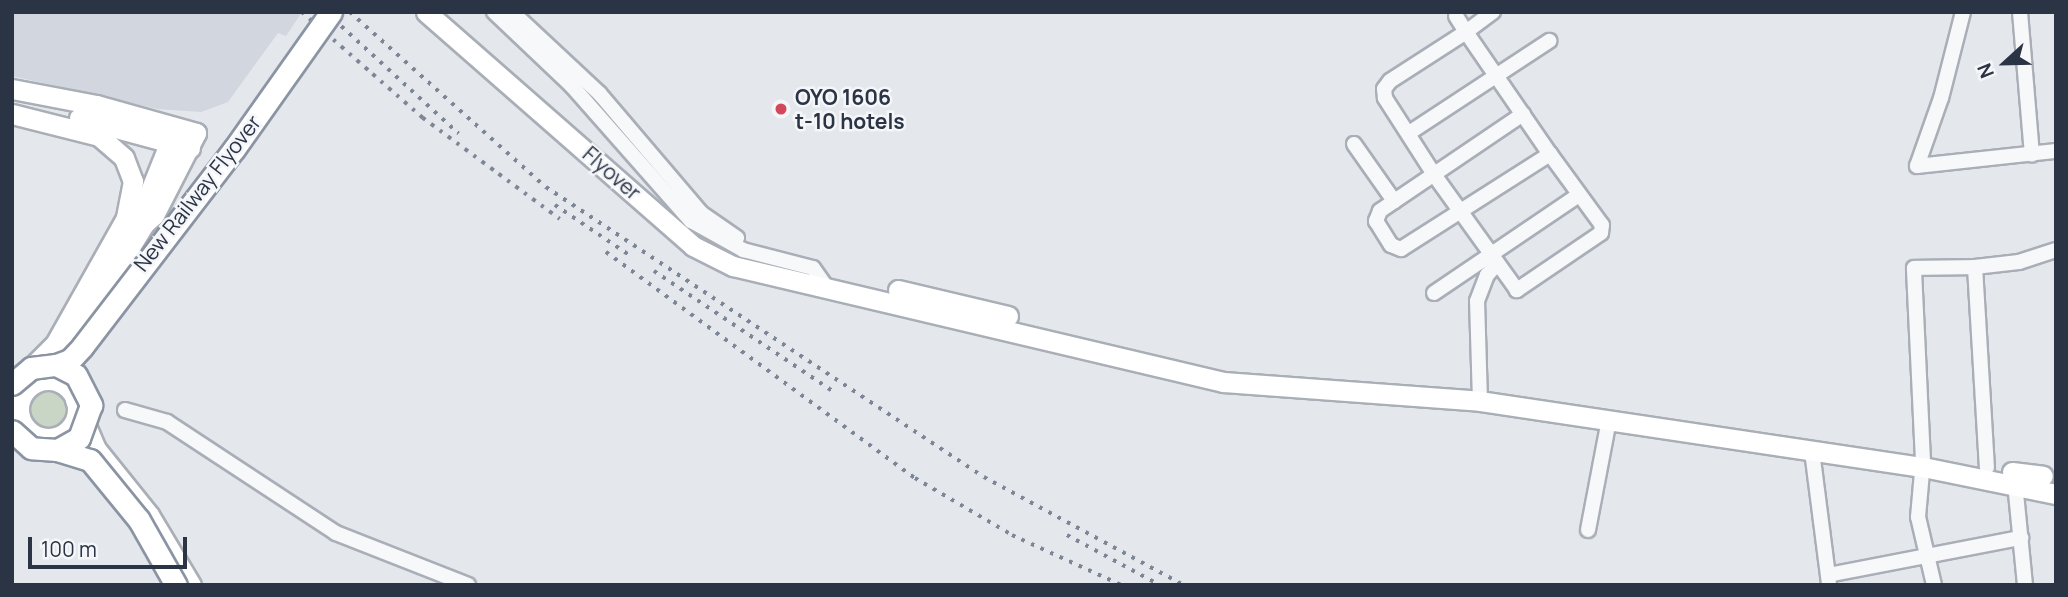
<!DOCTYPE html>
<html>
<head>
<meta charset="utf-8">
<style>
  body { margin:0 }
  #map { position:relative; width:2068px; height:597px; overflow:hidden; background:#e4e7ec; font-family:Manrope,sans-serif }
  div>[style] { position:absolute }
  .built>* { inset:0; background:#d2d6de }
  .green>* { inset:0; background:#c9d6c5 }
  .round { border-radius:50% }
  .roads { filter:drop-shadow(2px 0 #a9aeb7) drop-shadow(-2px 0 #a9aeb7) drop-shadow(0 2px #a9aeb7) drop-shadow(0 -2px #a9aeb7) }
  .minor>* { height:14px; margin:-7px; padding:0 7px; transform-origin:7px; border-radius:7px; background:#f7f8fa }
  .major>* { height:19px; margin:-9.5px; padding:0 9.5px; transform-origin:9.5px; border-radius:9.5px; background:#fff }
  .major>.ring { margin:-9.5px; padding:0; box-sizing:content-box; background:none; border:19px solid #fff; border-radius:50% }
  .rail>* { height:3.5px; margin-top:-1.75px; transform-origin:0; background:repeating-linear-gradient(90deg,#7d8696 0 3.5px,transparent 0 10.5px) }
  .bridges { filter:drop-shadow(2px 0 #8b94a3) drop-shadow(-2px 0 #8b94a3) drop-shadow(0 2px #8b94a3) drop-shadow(0 -2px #8b94a3) }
  .highway-bridge>* { height:21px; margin:-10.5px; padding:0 10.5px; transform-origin:10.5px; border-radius:10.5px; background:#fff }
  .dots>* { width:19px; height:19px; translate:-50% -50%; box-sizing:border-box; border:4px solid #f4f6f9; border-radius:50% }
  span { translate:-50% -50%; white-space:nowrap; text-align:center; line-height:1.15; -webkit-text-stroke:5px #f4f6f9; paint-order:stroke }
  .poi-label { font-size:21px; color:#2b3445; font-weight:700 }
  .left { translate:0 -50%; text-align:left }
  .street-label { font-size:21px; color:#2b3445 }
  .frame { position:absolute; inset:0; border:14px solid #2b3445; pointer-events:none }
  .north { position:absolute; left:1970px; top:28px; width:70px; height:70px; -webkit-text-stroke:5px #f4f6f9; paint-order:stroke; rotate:248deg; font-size:19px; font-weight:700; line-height:28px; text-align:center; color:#2b3445 }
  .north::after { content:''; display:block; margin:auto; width:24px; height:32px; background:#2b3445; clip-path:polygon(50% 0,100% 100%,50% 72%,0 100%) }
  .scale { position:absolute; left:28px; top:537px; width:159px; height:32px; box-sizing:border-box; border:4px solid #2b3445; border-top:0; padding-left:9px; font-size:21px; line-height:24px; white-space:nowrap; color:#2b3445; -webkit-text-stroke:5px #f4f6f9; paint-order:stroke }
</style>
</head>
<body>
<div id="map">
  <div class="built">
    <div style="clip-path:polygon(12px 12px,302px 12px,286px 36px,278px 33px,228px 102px,201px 112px,157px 109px,12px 76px)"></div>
  </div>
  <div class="green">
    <div class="round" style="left:24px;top:385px;width:48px;height:48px"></div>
  </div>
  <div class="roads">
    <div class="minor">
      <div style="left:494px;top:12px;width:108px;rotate:43.5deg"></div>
      <div style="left:572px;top:86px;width:180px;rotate:48.6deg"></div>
      <div style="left:691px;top:221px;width:60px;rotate:29.1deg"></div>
      <div style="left:743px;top:250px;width:72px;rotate:14.4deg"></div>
      <div style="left:813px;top:268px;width:19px;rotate:55deg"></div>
      <div style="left:512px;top:12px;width:119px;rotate:43deg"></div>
      <div style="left:599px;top:93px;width:157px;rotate:49.6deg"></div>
      <div style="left:701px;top:213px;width:44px;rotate:34.8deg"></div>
      <div style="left:1963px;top:12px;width:89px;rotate:104.3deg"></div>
      <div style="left:1941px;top:98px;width:72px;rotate:109.4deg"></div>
      <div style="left:1917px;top:166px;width:140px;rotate:-6.2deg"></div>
      <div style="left:2020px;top:12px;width:143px;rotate:85.2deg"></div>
      <div style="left:1456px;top:16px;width:19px;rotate:58deg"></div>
      <div style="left:1466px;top:32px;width:148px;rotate:55.5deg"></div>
      <div style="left:1550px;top:154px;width:88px;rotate:53.8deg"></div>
      <div style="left:1602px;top:225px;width:8px;rotate:97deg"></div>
      <div style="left:1601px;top:233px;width:102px;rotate:145.8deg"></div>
      <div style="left:1517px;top:290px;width:140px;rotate:-125.7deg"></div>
      <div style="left:1435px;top:176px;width:93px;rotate:-122.7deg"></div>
      <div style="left:1385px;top:98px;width:9px;rotate:-96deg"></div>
      <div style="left:1384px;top:89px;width:10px;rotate:-53deg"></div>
      <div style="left:1390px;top:81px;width:90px;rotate:-32.8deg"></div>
      <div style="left:1466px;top:32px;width:34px;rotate:-37deg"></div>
      <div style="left:1523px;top:114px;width:173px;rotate:145.9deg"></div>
      <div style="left:1380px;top:211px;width:11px;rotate:112deg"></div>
      <div style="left:1376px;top:221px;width:28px;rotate:58deg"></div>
      <div style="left:1391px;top:245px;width:11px;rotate:22deg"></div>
      <div style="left:1401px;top:249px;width:177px;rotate:-32.5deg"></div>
      <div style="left:1409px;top:133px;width:168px;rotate:-33.3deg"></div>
      <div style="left:1354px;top:144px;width:70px;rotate:54.9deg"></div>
      <div style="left:1975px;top:267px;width:44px;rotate:-6.5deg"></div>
      <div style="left:2019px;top:262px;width:39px;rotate:-18deg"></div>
      <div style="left:1434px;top:293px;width:175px;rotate:-34.1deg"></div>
      <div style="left:12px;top:397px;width:13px;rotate:-23deg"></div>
      <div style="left:1480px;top:401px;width:100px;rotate:-91.7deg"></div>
      <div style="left:1477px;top:301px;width:28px;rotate:-69deg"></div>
      <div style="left:1487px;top:275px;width:13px;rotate:-48deg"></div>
      <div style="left:125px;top:410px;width:44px;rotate:15.9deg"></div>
      <div style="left:167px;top:422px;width:202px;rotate:33.3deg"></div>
      <div style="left:336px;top:533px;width:142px;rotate:21.5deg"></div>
      <div style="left:1812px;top:451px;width:133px;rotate:82.7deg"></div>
      <div style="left:2015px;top:483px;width:102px;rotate:84.4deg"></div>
      <div style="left:1588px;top:530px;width:112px;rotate:-79.2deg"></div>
      <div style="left:1828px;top:575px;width:197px;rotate:-10.9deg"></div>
      <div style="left:1934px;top:585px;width:70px;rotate:-103.2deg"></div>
      <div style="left:1918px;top:517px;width:56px;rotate:-84.9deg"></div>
      <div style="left:1923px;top:461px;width:193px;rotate:-92.7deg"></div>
      <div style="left:1914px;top:268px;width:61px;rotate:-0.9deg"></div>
      <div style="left:1975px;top:267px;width:201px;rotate:86.6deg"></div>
    </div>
    <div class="major">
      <div style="left:426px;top:12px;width:355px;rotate:41.2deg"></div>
      <div style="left:693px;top:246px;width:45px;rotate:26.6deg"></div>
      <div style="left:733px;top:266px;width:504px;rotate:13.32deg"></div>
      <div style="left:1223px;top:382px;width:258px;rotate:4.2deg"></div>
      <div style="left:1480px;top:401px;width:448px;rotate:8.5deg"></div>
      <div style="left:1923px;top:467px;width:136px;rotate:11.5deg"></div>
      <div style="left:12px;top:89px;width:86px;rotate:10.8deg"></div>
      <div style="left:96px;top:105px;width:104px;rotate:15.6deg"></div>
      <div style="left:196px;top:133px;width:92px;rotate:117.1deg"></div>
      <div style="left:154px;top:215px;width:13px;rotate:138deg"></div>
      <div style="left:144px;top:224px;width:140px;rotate:121.3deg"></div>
      <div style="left:71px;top:344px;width:55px;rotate:133.5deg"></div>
      <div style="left:12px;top:114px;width:90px;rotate:14.2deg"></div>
      <div style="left:99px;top:136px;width:33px;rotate:41deg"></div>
      <div style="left:124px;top:158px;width:25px;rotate:69deg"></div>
      <div style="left:133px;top:181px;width:38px;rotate:101deg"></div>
      <div style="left:126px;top:218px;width:145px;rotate:119.4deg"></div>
      <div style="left:55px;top:344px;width:34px;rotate:135deg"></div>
      <div style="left:79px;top:118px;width:115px;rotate:15.1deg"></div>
      <div style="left:144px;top:224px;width:18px;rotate:-90deg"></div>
      <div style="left:144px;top:206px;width:83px;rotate:-68.1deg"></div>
      <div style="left:898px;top:290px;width:113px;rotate:13.3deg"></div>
      <div class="ring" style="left:19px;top:380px;width:39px;height:39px"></div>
      <div style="left:75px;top:400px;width:53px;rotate:66.8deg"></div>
      <div style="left:96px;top:449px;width:85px;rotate:51.2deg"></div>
      <div style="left:149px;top:515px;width:82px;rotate:59deg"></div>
      <div style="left:2012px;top:472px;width:31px;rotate:7deg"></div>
    </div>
  </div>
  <div class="rail">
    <div style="left:302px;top:12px;width:161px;rotate:41.2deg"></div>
    <div style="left:423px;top:118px;width:170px;rotate:36.4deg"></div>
    <div style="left:326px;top:12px;width:180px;rotate:42.5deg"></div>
    <div style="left:350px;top:12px;width:263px;rotate:41.8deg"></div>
    <div style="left:546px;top:187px;width:525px;rotate:33.51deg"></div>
    <div style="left:984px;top:477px;width:227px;rotate:28.4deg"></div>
    <div style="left:555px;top:205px;width:88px;rotate:33.9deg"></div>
    <div style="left:606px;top:252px;width:383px;rotate:36.2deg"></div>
    <div style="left:915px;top:478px;width:113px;rotate:30.4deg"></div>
    <div style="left:1012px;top:535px;width:120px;rotate:24.6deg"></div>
    <div style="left:654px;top:271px;width:217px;rotate:33.9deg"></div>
    <div style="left:1067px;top:535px;width:106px;rotate:28.3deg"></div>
  </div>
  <div class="bridges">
    <div class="highway-bridge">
      <div style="left:56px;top:365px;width:15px;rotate:-20deg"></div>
      <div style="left:70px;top:360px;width:18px;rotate:-47deg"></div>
      <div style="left:82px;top:347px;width:250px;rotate:-52.5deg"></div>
      <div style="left:234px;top:149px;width:168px;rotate:-54.7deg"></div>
      <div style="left:12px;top:384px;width:25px;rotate:-40deg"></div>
      <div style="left:31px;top:368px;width:25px;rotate:-7deg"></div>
      <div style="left:56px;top:365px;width:22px;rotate:27deg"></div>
      <div style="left:76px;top:375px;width:34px;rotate:63deg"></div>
      <div style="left:91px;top:405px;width:35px;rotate:110deg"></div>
      <div style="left:79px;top:438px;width:25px;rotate:151deg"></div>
      <div style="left:57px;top:450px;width:26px;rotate:-176deg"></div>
      <div style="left:31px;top:448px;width:25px;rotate:-138deg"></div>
      <div style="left:57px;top:450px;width:34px;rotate:17deg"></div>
      <div style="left:90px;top:460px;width:77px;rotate:50.8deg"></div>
      <div style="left:139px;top:520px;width:75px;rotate:60.4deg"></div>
    </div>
  </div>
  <div class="dots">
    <div style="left:781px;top:109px;background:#d1495b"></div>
  </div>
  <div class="poi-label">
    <span class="left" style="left:795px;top:109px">OYO 1606<br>t-10 hotels</span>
  </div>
  <div class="street-label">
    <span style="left:612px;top:173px;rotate:41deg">Flyover</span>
    <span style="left:197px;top:193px;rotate:-52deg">New Railway Flyover</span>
  </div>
  <div class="frame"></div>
  <div class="north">N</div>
  <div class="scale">100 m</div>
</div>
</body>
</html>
